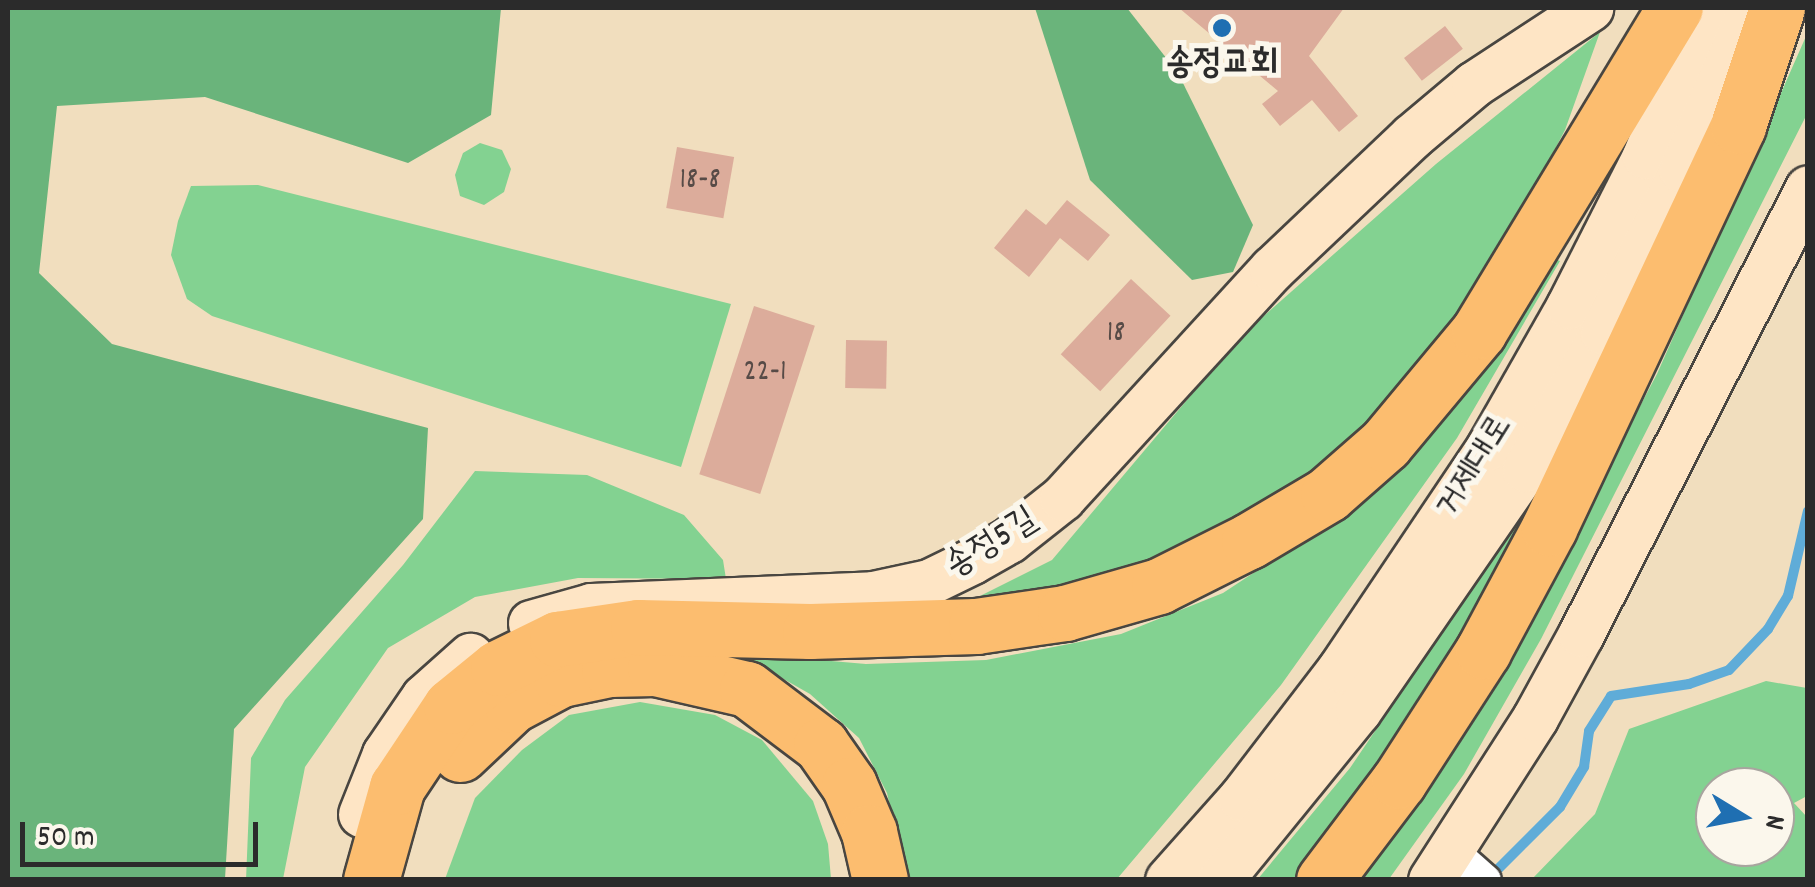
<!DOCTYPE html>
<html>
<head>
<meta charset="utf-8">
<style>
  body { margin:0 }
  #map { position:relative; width:1815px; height:887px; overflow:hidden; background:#f1debe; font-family:Dekko,"Poor Story",sans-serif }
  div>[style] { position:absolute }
  .green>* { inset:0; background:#83d291 }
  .forest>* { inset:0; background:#6ab47b }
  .stream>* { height:10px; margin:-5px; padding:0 5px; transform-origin:5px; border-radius:5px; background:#5facd8 }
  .building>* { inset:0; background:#dcac9b; transform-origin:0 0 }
  .roads { filter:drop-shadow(2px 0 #494641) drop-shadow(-2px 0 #494641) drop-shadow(0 2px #494641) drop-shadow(0 -2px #494641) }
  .street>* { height:30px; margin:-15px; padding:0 15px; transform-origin:15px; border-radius:15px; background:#fff }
  .secondary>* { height:45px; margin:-22.5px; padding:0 22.5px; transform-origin:22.5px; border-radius:22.5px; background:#fee5c5 }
  .highway>* { height:55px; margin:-27.5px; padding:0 27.5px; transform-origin:27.5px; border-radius:27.5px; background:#fcbd6f }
  .dots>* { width:28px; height:28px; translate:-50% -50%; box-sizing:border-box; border:5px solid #fbf7ec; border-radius:50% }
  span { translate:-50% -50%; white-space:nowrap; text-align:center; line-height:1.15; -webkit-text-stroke:10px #fbf7ec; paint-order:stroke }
  .number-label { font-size:30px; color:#574b47 }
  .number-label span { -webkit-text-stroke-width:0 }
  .poi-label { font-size:35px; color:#2b2b2b; font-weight:700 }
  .street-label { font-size:35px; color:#2b2b2b }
  .frame { position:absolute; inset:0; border:10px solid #2b2b2b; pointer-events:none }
  .north { position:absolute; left:1695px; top:767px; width:100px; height:100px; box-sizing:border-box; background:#fbf7ec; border:2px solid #a8a59f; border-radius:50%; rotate:100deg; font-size:28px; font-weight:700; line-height:40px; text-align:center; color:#2b2b2b }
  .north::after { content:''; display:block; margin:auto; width:35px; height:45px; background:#1f6fb2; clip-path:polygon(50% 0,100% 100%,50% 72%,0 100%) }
  .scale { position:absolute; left:20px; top:822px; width:238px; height:45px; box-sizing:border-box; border:5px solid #2b2b2b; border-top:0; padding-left:12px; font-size:30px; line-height:35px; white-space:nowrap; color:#2b2b2b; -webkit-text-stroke:8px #fbf7ec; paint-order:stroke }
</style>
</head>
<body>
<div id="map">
  <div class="green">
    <div style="clip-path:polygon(1600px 32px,1565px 130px,1469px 313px,1330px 463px,1152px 566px,1062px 595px,954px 609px,1052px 560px,1241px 336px,1436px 164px)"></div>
    <div style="clip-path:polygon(1807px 34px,1807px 114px,1541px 639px,1464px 774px,1389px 879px,1257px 880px,1350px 768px,1517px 522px,1557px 563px,1657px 374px)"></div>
    <div style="clip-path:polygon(480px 143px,502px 150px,511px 169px,504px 192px,484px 205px,460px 196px,455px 175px,463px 153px)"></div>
    <div style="clip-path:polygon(258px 185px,731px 304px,681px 467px,212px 316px,187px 299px,171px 255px,178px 221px,191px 186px)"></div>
    <div style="clip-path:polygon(1548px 256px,1560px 261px,1457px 438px,1281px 685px,1117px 879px,906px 879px,887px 793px,859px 738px,810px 694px,738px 653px,866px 664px,986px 660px,1121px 634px,1223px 593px,1331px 522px)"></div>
    <div style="clip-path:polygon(475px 471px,587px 475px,684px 515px,723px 560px,726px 579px,578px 578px,475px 597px,388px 648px,305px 767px,283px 879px,246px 880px,251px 758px,285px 700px,403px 565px)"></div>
    <div style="clip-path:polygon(evenodd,1766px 681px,1807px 688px,1807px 796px,1794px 803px,1807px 817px,1807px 879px,1532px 879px,1595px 814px,1629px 729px,1766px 681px,1775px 787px,1775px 847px,1715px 847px,1715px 787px,1775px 787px)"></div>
    <div style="clip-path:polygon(640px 702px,715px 715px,762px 740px,813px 801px,828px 844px,831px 879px,445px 879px,475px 798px,522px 750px,569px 715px)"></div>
  </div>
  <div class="forest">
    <div style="clip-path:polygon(8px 8px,501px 8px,491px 115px,408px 163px,205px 97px,57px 106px,39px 273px,112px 344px,428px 428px,423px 519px,234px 729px,225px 879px,8px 879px)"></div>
    <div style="clip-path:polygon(1035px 8px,1127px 8px,1178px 73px,1253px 225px,1233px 272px,1192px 280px,1090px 180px)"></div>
  </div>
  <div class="stream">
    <div style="left:1488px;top:879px;width:102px;rotate:-45deg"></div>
    <div style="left:1560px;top:807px;width:47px;rotate:-59deg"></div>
    <div style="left:1584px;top:767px;width:36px;rotate:-82deg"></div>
    <div style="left:1589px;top:731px;width:41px;rotate:-57.8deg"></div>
    <div style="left:1611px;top:696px;width:79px;rotate:-8.7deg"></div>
    <div style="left:1689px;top:684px;width:42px;rotate:-19.3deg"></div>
    <div style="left:1729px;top:670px;width:57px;rotate:-46.4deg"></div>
    <div style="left:1768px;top:629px;width:39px;rotate:-59deg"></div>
    <div style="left:1788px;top:596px;width:87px;rotate:-76.8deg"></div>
  </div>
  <div class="building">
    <div style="clip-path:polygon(1179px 8px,1344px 8px,1309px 56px,1358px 116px,1339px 132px,1312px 100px,1280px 126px,1262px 104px,1278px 91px)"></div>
    <div style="left:1445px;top:26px;width:29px;height:52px;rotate:52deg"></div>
    <div style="left:677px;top:147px;width:58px;height:62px;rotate:10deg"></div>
    <div style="clip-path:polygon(1067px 200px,1110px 235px,1088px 261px,1060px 238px,1029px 277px,994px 248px,1026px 209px,1046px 225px)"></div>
    <div style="left:1131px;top:279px;width:54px;height:103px;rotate:43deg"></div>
    <div style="left:754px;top:306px;width:64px;height:177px;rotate:18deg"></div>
    <div style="left:846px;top:340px;width:41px;height:48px;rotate:1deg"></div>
  </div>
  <div class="roads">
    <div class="street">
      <div style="left:1452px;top:850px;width:45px;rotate:41.4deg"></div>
    </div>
    <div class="secondary">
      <div style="left:531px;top:623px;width:62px;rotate:-15.8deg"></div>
      <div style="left:591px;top:606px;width:282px;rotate:-2.4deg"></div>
      <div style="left:873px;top:594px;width:57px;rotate:-12.1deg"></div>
      <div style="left:929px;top:582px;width:48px;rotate:-26deg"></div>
      <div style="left:972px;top:561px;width:43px;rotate:-29.6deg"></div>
      <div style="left:1009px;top:540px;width:68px;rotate:-38.4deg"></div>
      <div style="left:1062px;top:498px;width:311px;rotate:-47.5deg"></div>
      <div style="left:1272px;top:269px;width:192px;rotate:-43.5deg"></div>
      <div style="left:1411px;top:137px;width:82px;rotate:-40.1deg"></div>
      <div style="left:1474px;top:84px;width:139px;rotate:-33.2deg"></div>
      <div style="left:361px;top:814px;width:65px;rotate:-68.2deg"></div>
      <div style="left:385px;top:754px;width:69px;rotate:-55.6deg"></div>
      <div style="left:424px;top:697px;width:62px;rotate:-41.7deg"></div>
      <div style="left:1168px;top:880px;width:110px;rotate:-48.3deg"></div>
      <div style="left:1241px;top:798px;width:163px;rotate:-52.5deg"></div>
      <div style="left:1340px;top:669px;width:267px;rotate:-56.1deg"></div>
      <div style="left:1489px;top:447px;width:162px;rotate:-60.4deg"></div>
      <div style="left:1569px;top:306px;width:168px;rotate:-63.1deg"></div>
      <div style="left:1645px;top:156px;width:160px;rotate:-67.9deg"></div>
      <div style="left:1220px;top:880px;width:218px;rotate:-50.8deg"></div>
      <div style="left:1358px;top:711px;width:294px;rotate:-55.4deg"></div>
      <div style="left:1525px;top:469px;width:158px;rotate:-60.3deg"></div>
      <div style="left:1603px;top:332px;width:180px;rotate:-64deg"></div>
      <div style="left:1682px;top:170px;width:176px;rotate:-66.9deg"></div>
      <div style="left:1431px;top:880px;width:193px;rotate:-57.3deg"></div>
      <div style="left:1535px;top:718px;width:96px;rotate:-61.3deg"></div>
      <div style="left:1581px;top:634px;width:500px;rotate:-63.03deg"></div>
    </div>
    <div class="highway">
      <div style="left:460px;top:754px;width:71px;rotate:-43.3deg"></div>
      <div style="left:512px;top:705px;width:55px;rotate:-28deg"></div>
      <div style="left:561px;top:679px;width:49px;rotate:-11.8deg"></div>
      <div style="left:609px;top:669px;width:46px;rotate:-1.2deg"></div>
      <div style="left:655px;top:668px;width:94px;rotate:12.9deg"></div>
      <div style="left:747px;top:689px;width:93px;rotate:37.1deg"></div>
      <div style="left:821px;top:745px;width:49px;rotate:55deg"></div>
      <div style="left:849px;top:785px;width:51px;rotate:66.9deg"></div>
      <div style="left:869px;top:832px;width:49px;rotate:77.1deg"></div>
      <div style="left:371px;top:880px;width:97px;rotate:-74.4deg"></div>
      <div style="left:397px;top:787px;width:97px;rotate:-56.3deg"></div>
      <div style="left:451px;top:706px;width:60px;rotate:-39deg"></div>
      <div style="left:498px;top:668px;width:66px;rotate:-26.2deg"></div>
      <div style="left:557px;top:639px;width:82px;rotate:-8.4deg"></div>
      <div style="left:638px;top:627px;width:172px;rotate:1.3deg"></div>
      <div style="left:810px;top:631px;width:166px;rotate:-1.7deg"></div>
      <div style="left:976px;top:626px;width:90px;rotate:-8.3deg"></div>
      <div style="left:1065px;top:613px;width:98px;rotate:-16deg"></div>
      <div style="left:1159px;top:586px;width:101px;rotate:-26.6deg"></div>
      <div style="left:1249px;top:541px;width:92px;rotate:-30.7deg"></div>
      <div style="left:1328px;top:494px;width:76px;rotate:-41.3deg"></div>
      <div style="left:1385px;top:444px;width:147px;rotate:-50.2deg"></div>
      <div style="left:1479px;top:331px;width:378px;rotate:-58.8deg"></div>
      <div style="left:1324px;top:880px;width:124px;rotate:-52.9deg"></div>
      <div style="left:1399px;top:781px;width:155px;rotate:-57.1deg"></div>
      <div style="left:1483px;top:651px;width:140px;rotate:-61.8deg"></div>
      <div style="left:1549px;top:528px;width:444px;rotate:-64.8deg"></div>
      <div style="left:1738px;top:126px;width:124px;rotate:-71.7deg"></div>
    </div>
  </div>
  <div class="dots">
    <div style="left:1222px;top:28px;background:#1f6fb2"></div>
  </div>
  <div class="number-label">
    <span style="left:700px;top:182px">18-8</span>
    <span style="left:1116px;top:335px">18</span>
    <span style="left:765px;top:374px">22-1</span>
  </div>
  <div class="poi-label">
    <span style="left:1222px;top:65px">송정교회</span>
  </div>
  <div class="street-label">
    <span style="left:1475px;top:467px;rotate:-58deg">거제대로</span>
    <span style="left:992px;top:544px;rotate:-32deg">송정5길</span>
  </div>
  <div class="frame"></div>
  <div class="north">N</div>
  <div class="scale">50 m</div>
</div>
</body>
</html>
